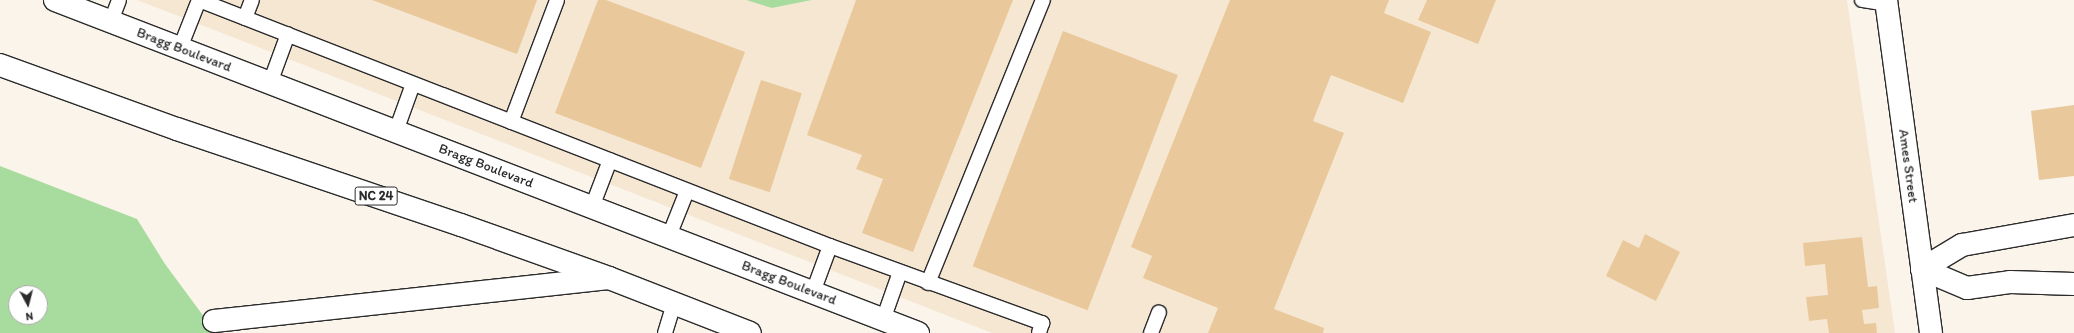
<!DOCTYPE html>
<html>
<head>
<meta charset="utf-8">
<style>
  body { margin:0 }
  #map { position:relative; width:2074px; height:333px; overflow:hidden; background:#fbf4eb; font-family:Itim,sans-serif }
  div>[style] { position:absolute }
  .built>* { inset:0; background:#f6e7d3 }
  .green>* { inset:0; background:#a8dc9e }
  .building>* { inset:0; background:#e9c99c; transform-origin:0 0 }
  .roads { filter:drop-shadow(1px 0 #2b2b2b) drop-shadow(-1px 0 #2b2b2b) drop-shadow(0 1px #2b2b2b) drop-shadow(0 -1px #2b2b2b) }
  .lane>* { height:14px; margin:-7px; padding:0 7px; transform-origin:7px; border-radius:7px; background:#fff }
  .street>* { height:22px; margin:-11px; padding:0 11px; transform-origin:11px; border-radius:11px; background:#fff }
  .secondary>* { height:22px; margin:-11px; padding:0 11px; transform-origin:11px; border-radius:11px; background:#fff }
  .primary>* { height:22px; margin:-11px; padding:0 11px; transform-origin:11px; border-radius:11px; background:#fff }
  span { translate:-50% -50%; white-space:nowrap; text-align:center; line-height:1.15; -webkit-text-stroke:3px #fff; paint-order:stroke }
  .shield-label span { padding:1px 3px; background:#fff; border:1px solid; border-radius:3px; -webkit-text-stroke-width:0 }
  .shield-label { font-size:13px; color:#2b2b2b; font-weight:700 }
  .street-label { font-size:14px; color:#2b2b2b }
  .north { position:absolute; left:8px; top:285px; width:40px; height:40px; box-sizing:border-box; background:#fff; border:1px solid #aaa; border-radius:50%; rotate:173deg; font-size:11px; font-weight:700; line-height:16px; text-align:center; color:#2b2b2b }
  .north::after { content:''; display:block; margin:auto; width:14px; height:18px; background:#2b2b2b; clip-path:polygon(50% 0,100% 100%,50% 72%,0 100%) }
</style>
</head>
<body>
<div id="map">
  <div class="built">
    <div style="clip-path:polygon(137px 0,746px 0,773px 8px,812px 0,1847px 0,1895px 333px,992px 333px)"></div>
  </div>
  <div class="green">
    <div style="clip-path:polygon(746px 0,812px 0,772px 8px)"></div>
    <div style="clip-path:polygon(evenodd,0 166px,137px 219px,165px 264px,216px 333px,0 333px,0 166px,16px 293px,40px 293px,40px 317px,16px 317px,16px 293px)"></div>
  </div>
  <div class="building">
    <div style="clip-path:polygon(372px 0,537px 0,517px 54px)"></div>
    <div style="clip-path:polygon(598px 0,606px 0,745px 52px,701px 168px,555px 113px)"></div>
    <div style="clip-path:polygon(856px 0,1013px 0,913px 252px,862px 233px,883px 179px,856px 169px,862px 155px,807px 135px)"></div>
    <div style="clip-path:polygon(1230px 0,1389px 0,1384px 13px,1431px 32px,1403px 103px,1331px 75px,1313px 121px,1344px 133px,1274px 309px,1324px 328px,1323px 333px,1208px 333px,1218px 308px,1143px 278px,1152px 256px,1131px 247px)"></div>
    <div style="clip-path:polygon(1427px 0,1496px 0,1478px 44px,1418px 20px)"></div>
    <div style="left:1063px;top:31px;width:123px;height:252px;rotate:21deg"></div>
    <div style="left:761px;top:80px;width:43px;height:104px;rotate:18deg"></div>
    <div style="clip-path:polygon(2074px 105px,2074px 176px,2039px 180px,2031px 111px)"></div>
    <div style="clip-path:polygon(1645px 234px,1680px 252px,1656px 301px,1606px 276px,1623px 240px,1639px 248px)"></div>
    <div style="clip-path:polygon(1862px 237px,1868px 287px,1877px 286px,1879px 308px,1862px 310px,1864px 324px,1876px 323px,1877px 333px,1829px 333px,1827px 319px,1809px 321px,1806px 297px,1828px 295px,1825px 264px,1805px 266px,1803px 243px)"></div>
  </div>
  <div class="roads">
    <div class="lane">
      <div style="left:1862px;top:0;width:24px;rotate:9deg"></div>
      <div style="left:245px;top:18px;width:19px;rotate:-69deg"></div>
      <div style="left:111px;top:21px;width:22px;rotate:-69deg"></div>
      <div style="left:180px;top:48px;width:52px;rotate:-68.4deg"></div>
      <div style="left:199px;top:0;width:677px;rotate:21.3deg"></div>
      <div style="left:830px;top:246px;width:226px;rotate:20deg"></div>
      <div style="left:1042px;top:323px;width:10px;rotate:107deg"></div>
      <div style="left:270px;top:83px;width:52px;rotate:-69.8deg"></div>
      <div style="left:511px;top:122px;width:130px;rotate:-69.3deg"></div>
      <div style="left:396px;top:131px;width:50px;rotate:-70.1deg"></div>
      <div style="left:592px;top:207px;width:50px;rotate:-69deg"></div>
      <div style="left:669px;top:236px;width:48px;rotate:-68.2deg"></div>
      <div style="left:928px;top:283px;width:305px;rotate:-67.9deg"></div>
      <div style="left:813px;top:292px;width:49px;rotate:-69.7deg"></div>
      <div style="left:883px;top:320px;width:51px;rotate:-70.5deg"></div>
      <div style="left:665px;top:333px;width:30px;rotate:-73deg"></div>
      <div style="left:1151px;top:333px;width:22px;rotate:-69deg"></div>
    </div>
    <div class="street">
      <div style="left:1922px;top:269px;width:47px;rotate:-31deg"></div>
      <div style="left:1962px;top:245px;width:114px;rotate:-10.1deg"></div>
      <div style="left:1922px;top:269px;width:49px;rotate:22.9deg"></div>
      <div style="left:1967px;top:288px;width:43px;rotate:-7.9deg"></div>
      <div style="left:2010px;top:282px;width:64px;rotate:1.8deg"></div>
      <div style="left:214px;top:321px;width:397px;rotate:-6.2deg"></div>
    </div>
    <div class="secondary">
      <div style="left:1886px;top:0;width:336px;rotate:82.3deg"></div>
    </div>
    <div class="primary">
      <div style="left:55px;top:0;width:925px;rotate:21.1deg"></div>
      <div style="left:0;top:65px;width:188px;rotate:19.9deg"></div>
      <div style="left:177px;top:129px;width:300px;rotate:18.7deg"></div>
      <div style="left:461px;top:225px;width:157px;rotate:19.7deg"></div>
      <div style="left:609px;top:278px;width:151px;rotate:21.3deg"></div>
    </div>
  </div>
  <div class="shield-label">
    <span style="left:376px;top:196px">NC 24</span>
  </div>
  <div class="street-label">
    <span style="left:184px;top:50px;rotate:21deg">Bragg Boulevard</span>
    <span style="left:486px;top:166px;rotate:21deg">Bragg Boulevard</span>
    <span style="left:1908px;top:166px;rotate:82deg">Ames Street</span>
    <span style="left:789px;top:283px;rotate:21deg">Bragg Boulevard</span>
  </div>
  <div class="north">N</div>
</div>
</body>
</html>
